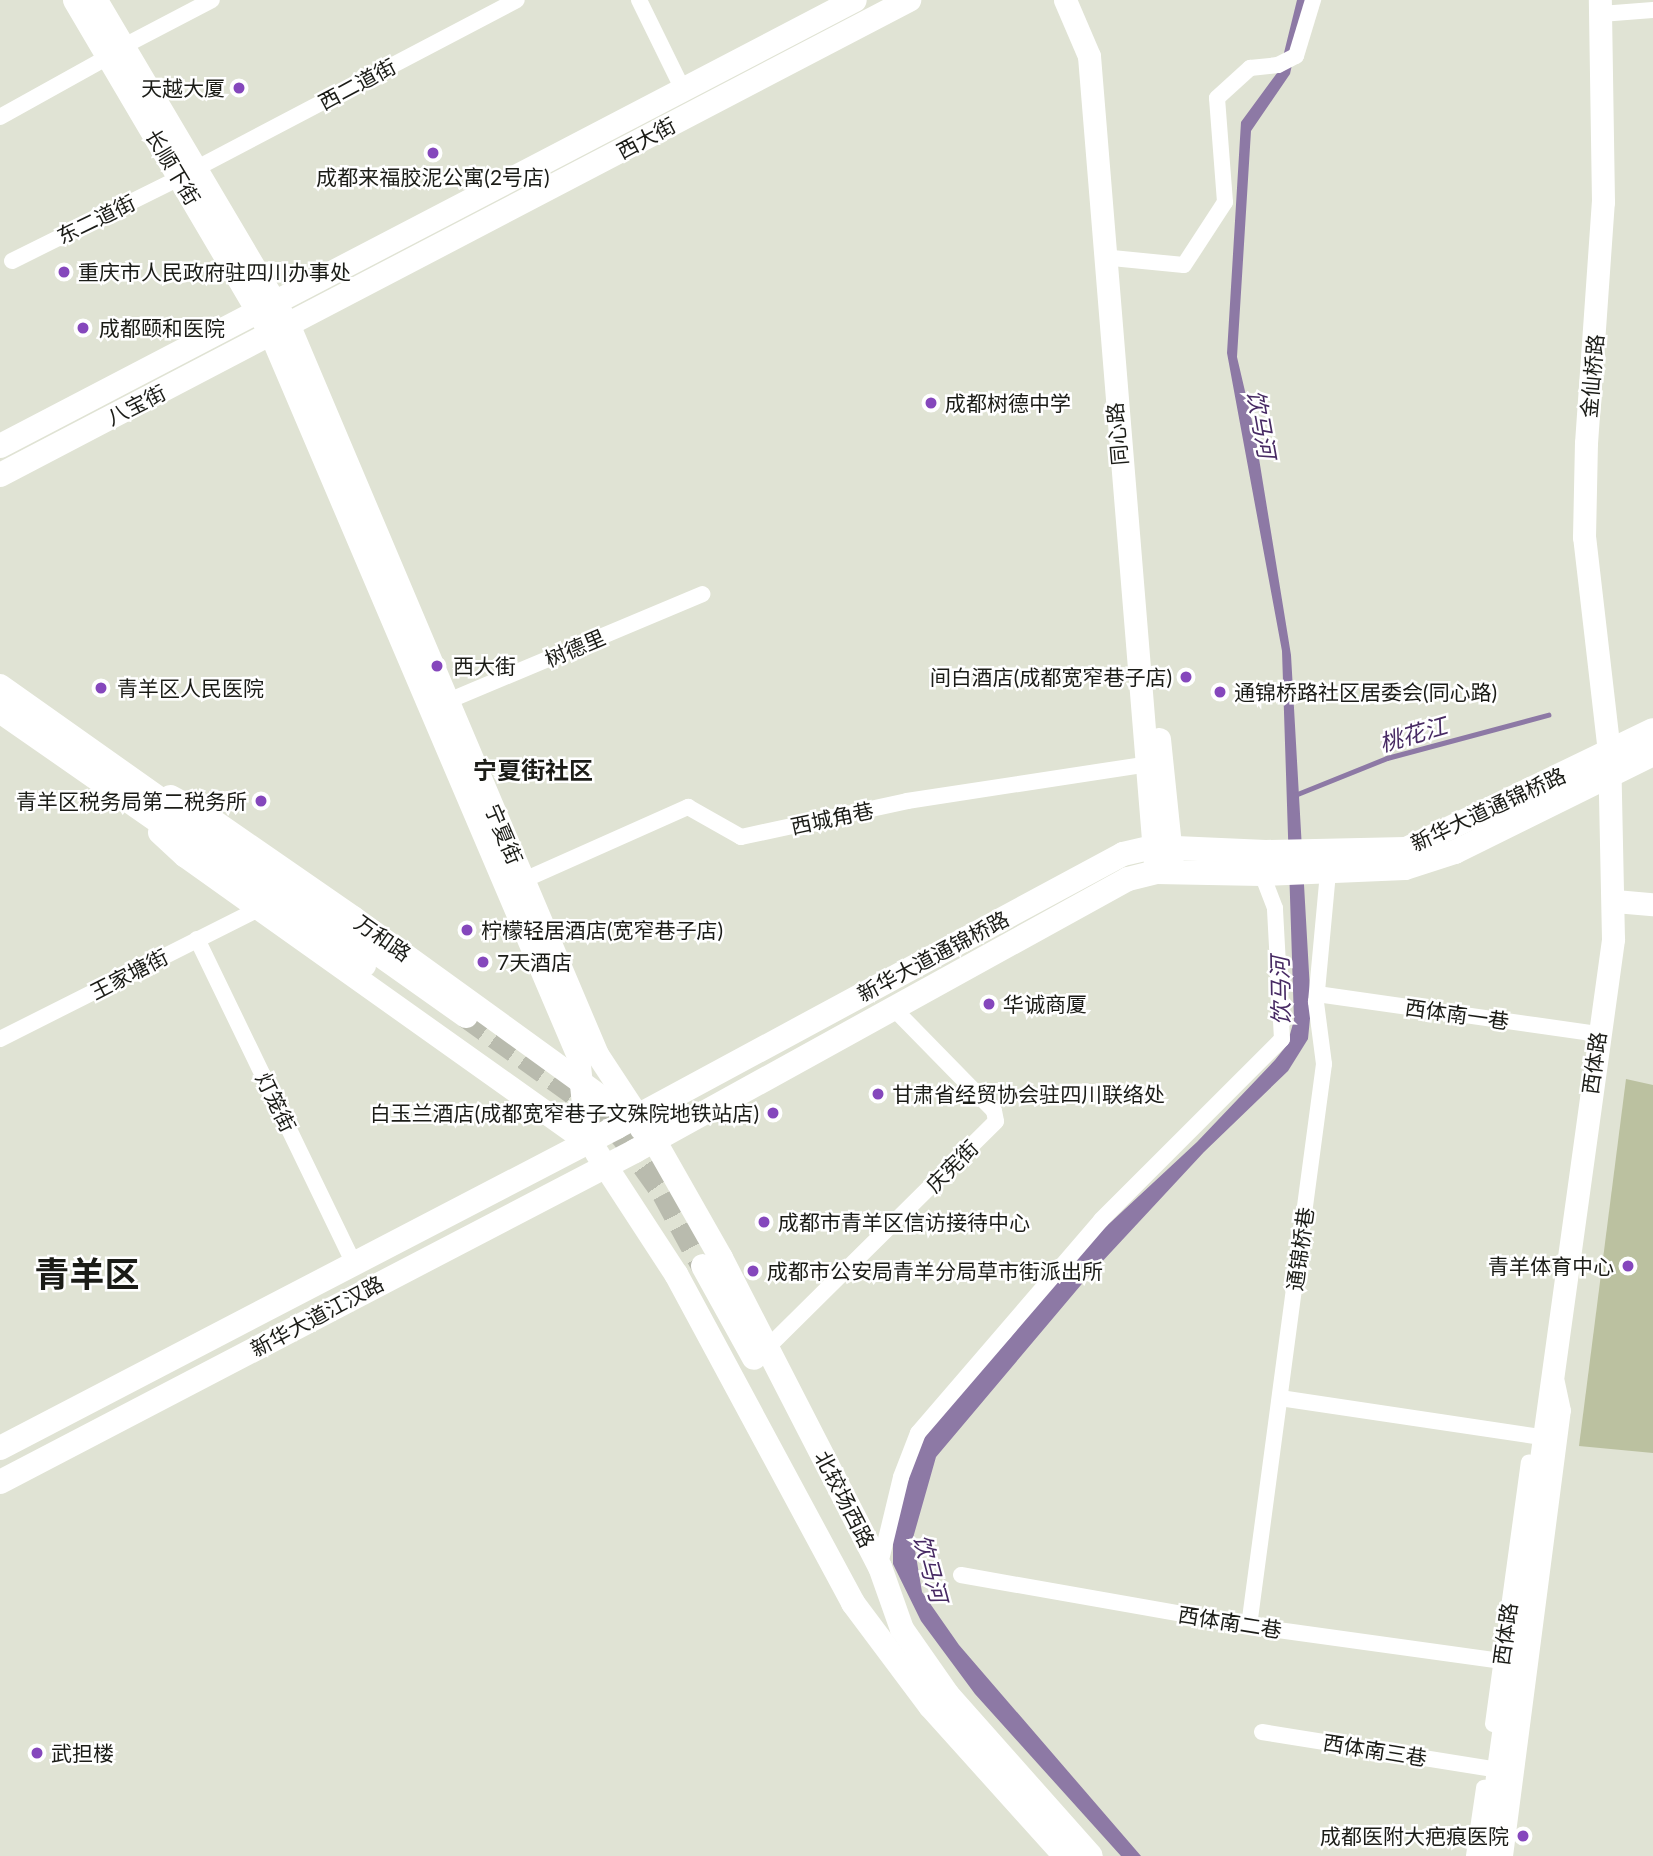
<!DOCTYPE html>
<html>
<head>
<meta charset="utf-8">
<style>
  body { margin:0 }
  #map { position:relative; width:1653px; height:1856px; overflow:hidden; background:#e0e3d4; font-family:Lato,"Noto Sans SC",sans-serif }
  div>[style] { position:absolute }
  .green>* { inset:0; background:#bbc1a0 }
  .water>* { inset:0; background:#8d79a5 }
  .stream>* { height:4.5px; margin:-2.25px; padding:0 2.25px; transform-origin:2.25px; border-radius:2.25px; background:#8d79a5 }
  .primary-tunnel>* { height:24px; margin-top:-12px; transform-origin:0; background:repeating-linear-gradient(90deg,#b9bbae 0 24px,transparent 0 36px) }
  .street>* { height:16px; margin:-8px; padding:0 8px; transform-origin:8px; border-radius:8px; background:#fff }
  .secondary>* { height:23px; margin:-11.5px; padding:0 11.5px; transform-origin:11.5px; border-radius:11.5px; background:#fff }
  .primary>* { height:24px; margin:-12px; padding:0 12px; transform-origin:12px; border-radius:12px; background:#fff }
  .dots>* { width:19px; height:19px; translate:-50% -50%; box-sizing:border-box; border:4px solid #fff; border-radius:50% }
  span { translate:-50% -50%; white-space:nowrap; text-align:center; line-height:1.15; -webkit-text-stroke:5px #fff; paint-order:stroke }
  .street-label { font-size:21px; color:#1b1c17 }
  .poi-label { font-size:21px; color:#1b1c17 }
  .right { translate:-100% -50%; text-align:right }
  .left { translate:0 -50%; text-align:left }
  .water-label { font-size:23px; color:#472a63; font-style:italic }
  .quarter-label { font-size:24px; color:#1b1c17; font-weight:700 }
  .town-label { font-size:35px; color:#1b1c17; font-weight:700 }
</style>
</head>
<body>
<div id="map">
  <div class="green">
    <div style="clip-path:polygon(1626px 1079px,1653px 1085px,1653px 1453px,1579px 1446px)"></div>
  </div>
  <div class="water">
    <div style="clip-path:polygon(1297px 0,1306px 0,1290px 74px,1251px 131px,1237px 357px,1255px 434px,1291px 655px,1311px 1008px,1308px 1039px,1288px 1071px,1204px 1152px,1086px 1279px,936px 1457px,913px 1538px,922px 1592px,959px 1645px,1141px 1856px,1121px 1856px,975px 1694px,921px 1621px,893px 1564px,893px 1519px,924px 1431px,1010px 1338px,1082px 1249px,1197px 1142px,1275px 1060px,1287px 1045px,1294px 1020px,1282px 651px,1227px 353px,1241px 122px,1280px 69px)"></div>
  </div>
  <div class="stream">
    <div style="left:1295px;top:795px;width:99px;rotate:-21.9deg"></div>
    <div style="left:1387px;top:758px;width:167px;rotate:-15deg"></div>
  </div>
  <div class="primary-tunnel">
    <div style="left:466px;top:1016px;width:151px;rotate:35.6deg"></div>
    <div style="left:589px;top:1104px;width:47px;rotate:44.1deg"></div>
    <div style="left:623px;top:1137px;width:70px;rotate:54.3deg"></div>
    <div style="left:664px;top:1194px;width:82px;rotate:61.6deg"></div>
  </div>
  <div class="street">
    <div style="left:639px;top:0;width:100px;rotate:63.9deg"></div>
    <div style="left:1601px;top:14px;width:52px;rotate:-4.4deg"></div>
    <div style="left:124px;top:46px;width:99px;rotate:-27.6deg"></div>
    <div style="left:0;top:117px;width:124px;rotate:-29.1deg"></div>
    <div style="left:197px;top:168px;width:361px;rotate:-27.7deg"></div>
    <div style="left:1112px;top:258px;width:72px;rotate:5.6deg"></div>
    <div style="left:1184px;top:265px;width:75px;rotate:-56.9deg"></div>
    <div style="left:1225px;top:202px;width:104px;rotate:-94.4deg"></div>
    <div style="left:1217px;top:98px;width:45px;rotate:-42.3deg"></div>
    <div style="left:1250px;top:68px;width:28px;rotate:-6deg"></div>
    <div style="left:1278px;top:65px;width:20px;rotate:-27deg"></div>
    <div style="left:1296px;top:56px;width:59px;rotate:-73.1deg"></div>
    <div style="left:12px;top:261px;width:186px;rotate:-26.4deg"></div>
    <div style="left:448px;top:701px;width:276px;rotate:-22.8deg"></div>
    <div style="left:524px;top:880px;width:180px;rotate:-24deg"></div>
    <div style="left:688px;top:807px;width:61px;rotate:29.5deg"></div>
    <div style="left:741px;top:837px;width:170px;rotate:-12.2deg"></div>
    <div style="left:907px;top:801px;width:251px;rotate:-8.7deg"></div>
    <div style="left:197px;top:939px;width:361px;rotate:64.2deg"></div>
    <div style="left:1317px;top:994px;width:283px;rotate:8.1deg"></div>
    <div style="left:0;top:1039px;width:289px;rotate:-26.7deg"></div>
    <div style="left:767px;top:1348px;width:322px;rotate:-44.7deg"></div>
    <div style="left:996px;top:1121px;width:10px;rotate:-101deg"></div>
    <div style="left:994px;top:1111px;width:144px;rotate:-134.4deg"></div>
    <div style="left:1280px;top:1398px;width:256px;rotate:8.5deg"></div>
    <div style="left:880px;top:1564px;width:89px;rotate:-76.4deg"></div>
    <div style="left:901px;top:1477px;width:47px;rotate:-68.9deg"></div>
    <div style="left:918px;top:1433px;width:281px;rotate:-49.3deg"></div>
    <div style="left:1101px;top:1220px;width:256px;rotate:-45deg"></div>
    <div style="left:1282px;top:1039px;width:131px;rotate:-93.1deg"></div>
    <div style="left:1275px;top:908px;width:36px;rotate:-111deg"></div>
    <div style="left:961px;top:1575px;width:292px;rotate:10deg"></div>
    <div style="left:1249px;top:1626px;width:254px;rotate:7.9deg"></div>
    <div style="left:1249px;top:1626px;width:567px;rotate:-82.4deg"></div>
    <div style="left:1324px;top:1064px;width:63px;rotate:-97.4deg"></div>
    <div style="left:1316px;top:1002px;width:131px;rotate:-84.7deg"></div>
    <div style="left:1493px;top:1724px;width:264px;rotate:-82.2deg"></div>
    <div style="left:1262px;top:1732px;width:228px;rotate:9.1deg"></div>
    <div style="left:1474px;top:1856px;width:69px;rotate:-81.6deg"></div>
    <div style="left:1505px;top:1856px;width:449px;rotate:-82.6deg"></div>
    <div style="left:1563px;top:1411px;width:30px;rotate:-102deg"></div>
  </div>
  <div class="secondary">
    <div style="left:74px;top:0;width:389px;rotate:59.5deg"></div>
    <div style="left:271px;top:335px;width:784px;rotate:66.94deg"></div>
    <div style="left:578px;top:1056px;width:86px;rotate:84deg"></div>
    <div style="left:96px;top:0;width:379px;rotate:59.4deg"></div>
    <div style="left:289px;top:326px;width:790px;rotate:67.07deg"></div>
    <div style="left:597px;top:1054px;width:91px;rotate:56.7deg"></div>
    <div style="left:1065px;top:0;width:61px;rotate:66.8deg"></div>
    <div style="left:1089px;top:56px;width:811px;rotate:85.33deg"></div>
    <div style="left:1159px;top:739px;width:127px;rotate:84.1deg"></div>
    <div style="left:170px;top:796px;width:38px;rotate:28deg"></div>
    <div style="left:204px;top:814px;width:181px;rotate:34.7deg"></div>
    <div style="left:353px;top:917px;width:344px;rotate:35.9deg"></div>
    <div style="left:159px;top:832px;width:35px;rotate:43deg"></div>
    <div style="left:185px;top:856px;width:493px;rotate:35.4deg"></div>
    <div style="left:1615px;top:901px;width:38px;rotate:5deg"></div>
    <div style="left:1486px;top:1856px;width:926px;rotate:-82.11deg"></div>
    <div style="left:1613px;top:939px;width:187px;rotate:-91.2deg"></div>
    <div style="left:1609px;top:752px;width:216px;rotate:-96.6deg"></div>
    <div style="left:1584px;top:537px;width:94px;rotate:-88.8deg"></div>
    <div style="left:1586px;top:443px;width:242px;rotate:-86deg"></div>
    <div style="left:1603px;top:202px;width:202px;rotate:-90.9deg"></div>
  </div>
  <div class="primary">
    <div style="left:0;top:446px;width:964px;rotate:-27.55deg"></div>
    <div style="left:0;top:475px;width:1026px;rotate:-27.59deg"></div>
    <div style="left:0;top:686px;width:571px;rotate:35.3deg"></div>
    <div style="left:0;top:711px;width:444px;rotate:34.9deg"></div>
    <div style="left:642px;top:1129px;width:16px;rotate:43deg"></div>
    <div style="left:654px;top:1140px;width:136px;rotate:60.4deg"></div>
    <div style="left:721px;top:1258px;width:348px;rotate:62.8deg"></div>
    <div style="left:880px;top:1567px;width:66px;rotate:70.5deg"></div>
    <div style="left:902px;top:1629px;width:80px;rotate:55.1deg"></div>
    <div style="left:948px;top:1695px;width:215px;rotate:48.4deg"></div>
    <div style="left:597px;top:1153px;width:145px;rotate:56.9deg"></div>
    <div style="left:676px;top:1274px;width:374px;rotate:61.7deg"></div>
    <div style="left:853px;top:1603px;width:129px;rotate:53.2deg"></div>
    <div style="left:930px;top:1706px;width:202px;rotate:48deg"></div>
    <div style="left:703px;top:1266px;width:105px;rotate:61deg"></div>
    <div style="left:0;top:1448px;width:696px;rotate:-27.49deg"></div>
    <div style="left:617px;top:1127px;width:575px;rotate:-28.35deg"></div>
    <div style="left:1123px;top:854px;width:31px;rotate:-13deg"></div>
    <div style="left:1153px;top:847px;width:113px;rotate:2.5deg"></div>
    <div style="left:1266px;top:852px;width:140px;rotate:-1.2deg"></div>
    <div style="left:1406px;top:849px;width:274px;rotate:-25.7deg"></div>
    <div style="left:0;top:1482px;width:716px;rotate:-27.53deg"></div>
    <div style="left:635px;top:1151px;width:563px;rotate:-28.89deg"></div>
    <div style="left:1128px;top:879px;width:29px;rotate:-14deg"></div>
    <div style="left:1156px;top:872px;width:106px;rotate:1.1deg"></div>
    <div style="left:1262px;top:874px;width:143px;rotate:-2.4deg"></div>
    <div style="left:1405px;top:868px;width:52px;rotate:-17.7deg"></div>
    <div style="left:1455px;top:852px;width:221px;rotate:-26.3deg"></div>
  </div>
  <div class="dots">
    <div style="left:239px;top:88px;background:#8547bc"></div>
    <div style="left:433px;top:153px;background:#8547bc"></div>
    <div style="left:64px;top:272px;background:#8547bc"></div>
    <div style="left:83px;top:328px;background:#8547bc"></div>
    <div style="left:931px;top:403px;background:#8547bc"></div>
    <div style="left:437px;top:666px;background:#8547bc"></div>
    <div style="left:1186px;top:677px;background:#8547bc"></div>
    <div style="left:101px;top:688px;background:#8547bc"></div>
    <div style="left:1220px;top:692px;background:#8547bc"></div>
    <div style="left:261px;top:801px;background:#8547bc"></div>
    <div style="left:467px;top:930px;background:#8547bc"></div>
    <div style="left:483px;top:962px;background:#8547bc"></div>
    <div style="left:989px;top:1004px;background:#8547bc"></div>
    <div style="left:878px;top:1094px;background:#8547bc"></div>
    <div style="left:773px;top:1113px;background:#8547bc"></div>
    <div style="left:764px;top:1222px;background:#8547bc"></div>
    <div style="left:1628px;top:1266px;background:#8547bc"></div>
    <div style="left:753px;top:1271px;background:#8547bc"></div>
    <div style="left:37px;top:1753px;background:#8547bc"></div>
    <div style="left:1523px;top:1836px;background:#8547bc"></div>
  </div>
  <div class="street-label">
    <span style="left:357px;top:84px;rotate:-28deg">西二道街</span>
    <span style="left:646px;top:138px;rotate:-28deg">西大街</span>
    <span style="left:173px;top:167px;rotate:59deg">长顺下街</span>
    <span style="left:96px;top:219px;rotate:-26deg">东二道街</span>
    <span style="left:1592px;top:376px;rotate:-85deg">金仙桥路</span>
    <span style="left:136px;top:405px;rotate:-27deg">八宝街</span>
    <span style="left:1117px;top:434px;rotate:-95deg">同心路</span>
    <span style="left:575px;top:648px;rotate:-23deg">树德里</span>
    <span style="left:1488px;top:809px;rotate:-25deg">新华大道通锦桥路</span>
    <span style="left:832px;top:818px;rotate:-12deg">西城角巷</span>
    <span style="left:504px;top:834px;rotate:67deg">宁夏街</span>
    <span style="left:383px;top:938px;rotate:35deg">万和路</span>
    <span style="left:933px;top:956px;rotate:-28deg">新华大道通锦桥路</span>
    <span style="left:129px;top:974px;rotate:-27deg">王家塘街</span>
    <span style="left:1457px;top:1014px;rotate:8deg">西体南一巷</span>
    <span style="left:1594px;top:1063px;rotate:-82deg">西体路</span>
    <span style="left:276px;top:1102px;rotate:64deg">灯笼街</span>
    <span style="left:952px;top:1166px;rotate:-45deg">庆宪街</span>
    <span style="left:1300px;top:1249px;rotate:-82deg">通锦桥巷</span>
    <span style="left:317px;top:1316px;rotate:-28deg">新华大道江汉路</span>
    <span style="left:845px;top:1499px;rotate:63deg">北较场西路</span>
    <span style="left:1230px;top:1622px;rotate:9deg">西体南二巷</span>
    <span style="left:1505px;top:1634px;rotate:-82deg">西体路</span>
    <span style="left:1375px;top:1750px;rotate:9deg">西体南三巷</span>
  </div>
  <div class="poi-label">
    <span class="right" style="left:225px;top:88px">天越大厦</span>
    <span style="left:433px;top:177px">成都来福胶泥公寓(2号店)</span>
    <span class="left" style="left:78px;top:272px">重庆市人民政府驻四川办事处</span>
    <span class="left" style="left:99px;top:328px">成都颐和医院</span>
    <span class="left" style="left:945px;top:403px">成都树德中学</span>
    <span class="left" style="left:453px;top:666px">西大街</span>
    <span class="right" style="left:1172px;top:677px">间白酒店(成都宽窄巷子店)</span>
    <span class="left" style="left:117px;top:688px">青羊区人民医院</span>
    <span class="left" style="left:1234px;top:692px">通锦桥路社区居委会(同心路)</span>
    <span class="right" style="left:247px;top:801px">青羊区税务局第二税务所</span>
    <span class="left" style="left:481px;top:930px">柠檬轻居酒店(宽窄巷子店)</span>
    <span class="left" style="left:497px;top:962px">7天酒店</span>
    <span class="left" style="left:1003px;top:1004px">华诚商厦</span>
    <span class="left" style="left:892px;top:1094px">甘肃省经贸协会驻四川联络处</span>
    <span class="right" style="left:759px;top:1113px">白玉兰酒店(成都宽窄巷子文殊院地铁站店)</span>
    <span class="left" style="left:778px;top:1222px">成都市青羊区信访接待中心</span>
    <span class="right" style="left:1614px;top:1266px">青羊体育中心</span>
    <span class="left" style="left:767px;top:1271px">成都市公安局青羊分局草市街派出所</span>
    <span class="left" style="left:51px;top:1753px">武担楼</span>
    <span class="right" style="left:1509px;top:1836px">成都医附大疤痕医院</span>
  </div>
  <div class="water-label">
    <span style="left:1262px;top:424px;rotate:80deg">饮马河</span>
    <span style="left:1413px;top:734px;rotate:-16deg">桃花江</span>
    <span style="left:1280px;top:991px;rotate:-91deg">饮马河</span>
    <span style="left:931px;top:1568px;rotate:75deg">饮马河</span>
  </div>
  <div class="quarter-label">
    <span style="left:533px;top:770px">宁夏街社区</span>
  </div>
  <div class="town-label">
    <span style="left:87px;top:1273px">青羊区</span>
  </div>
</div>
</body>
</html>
